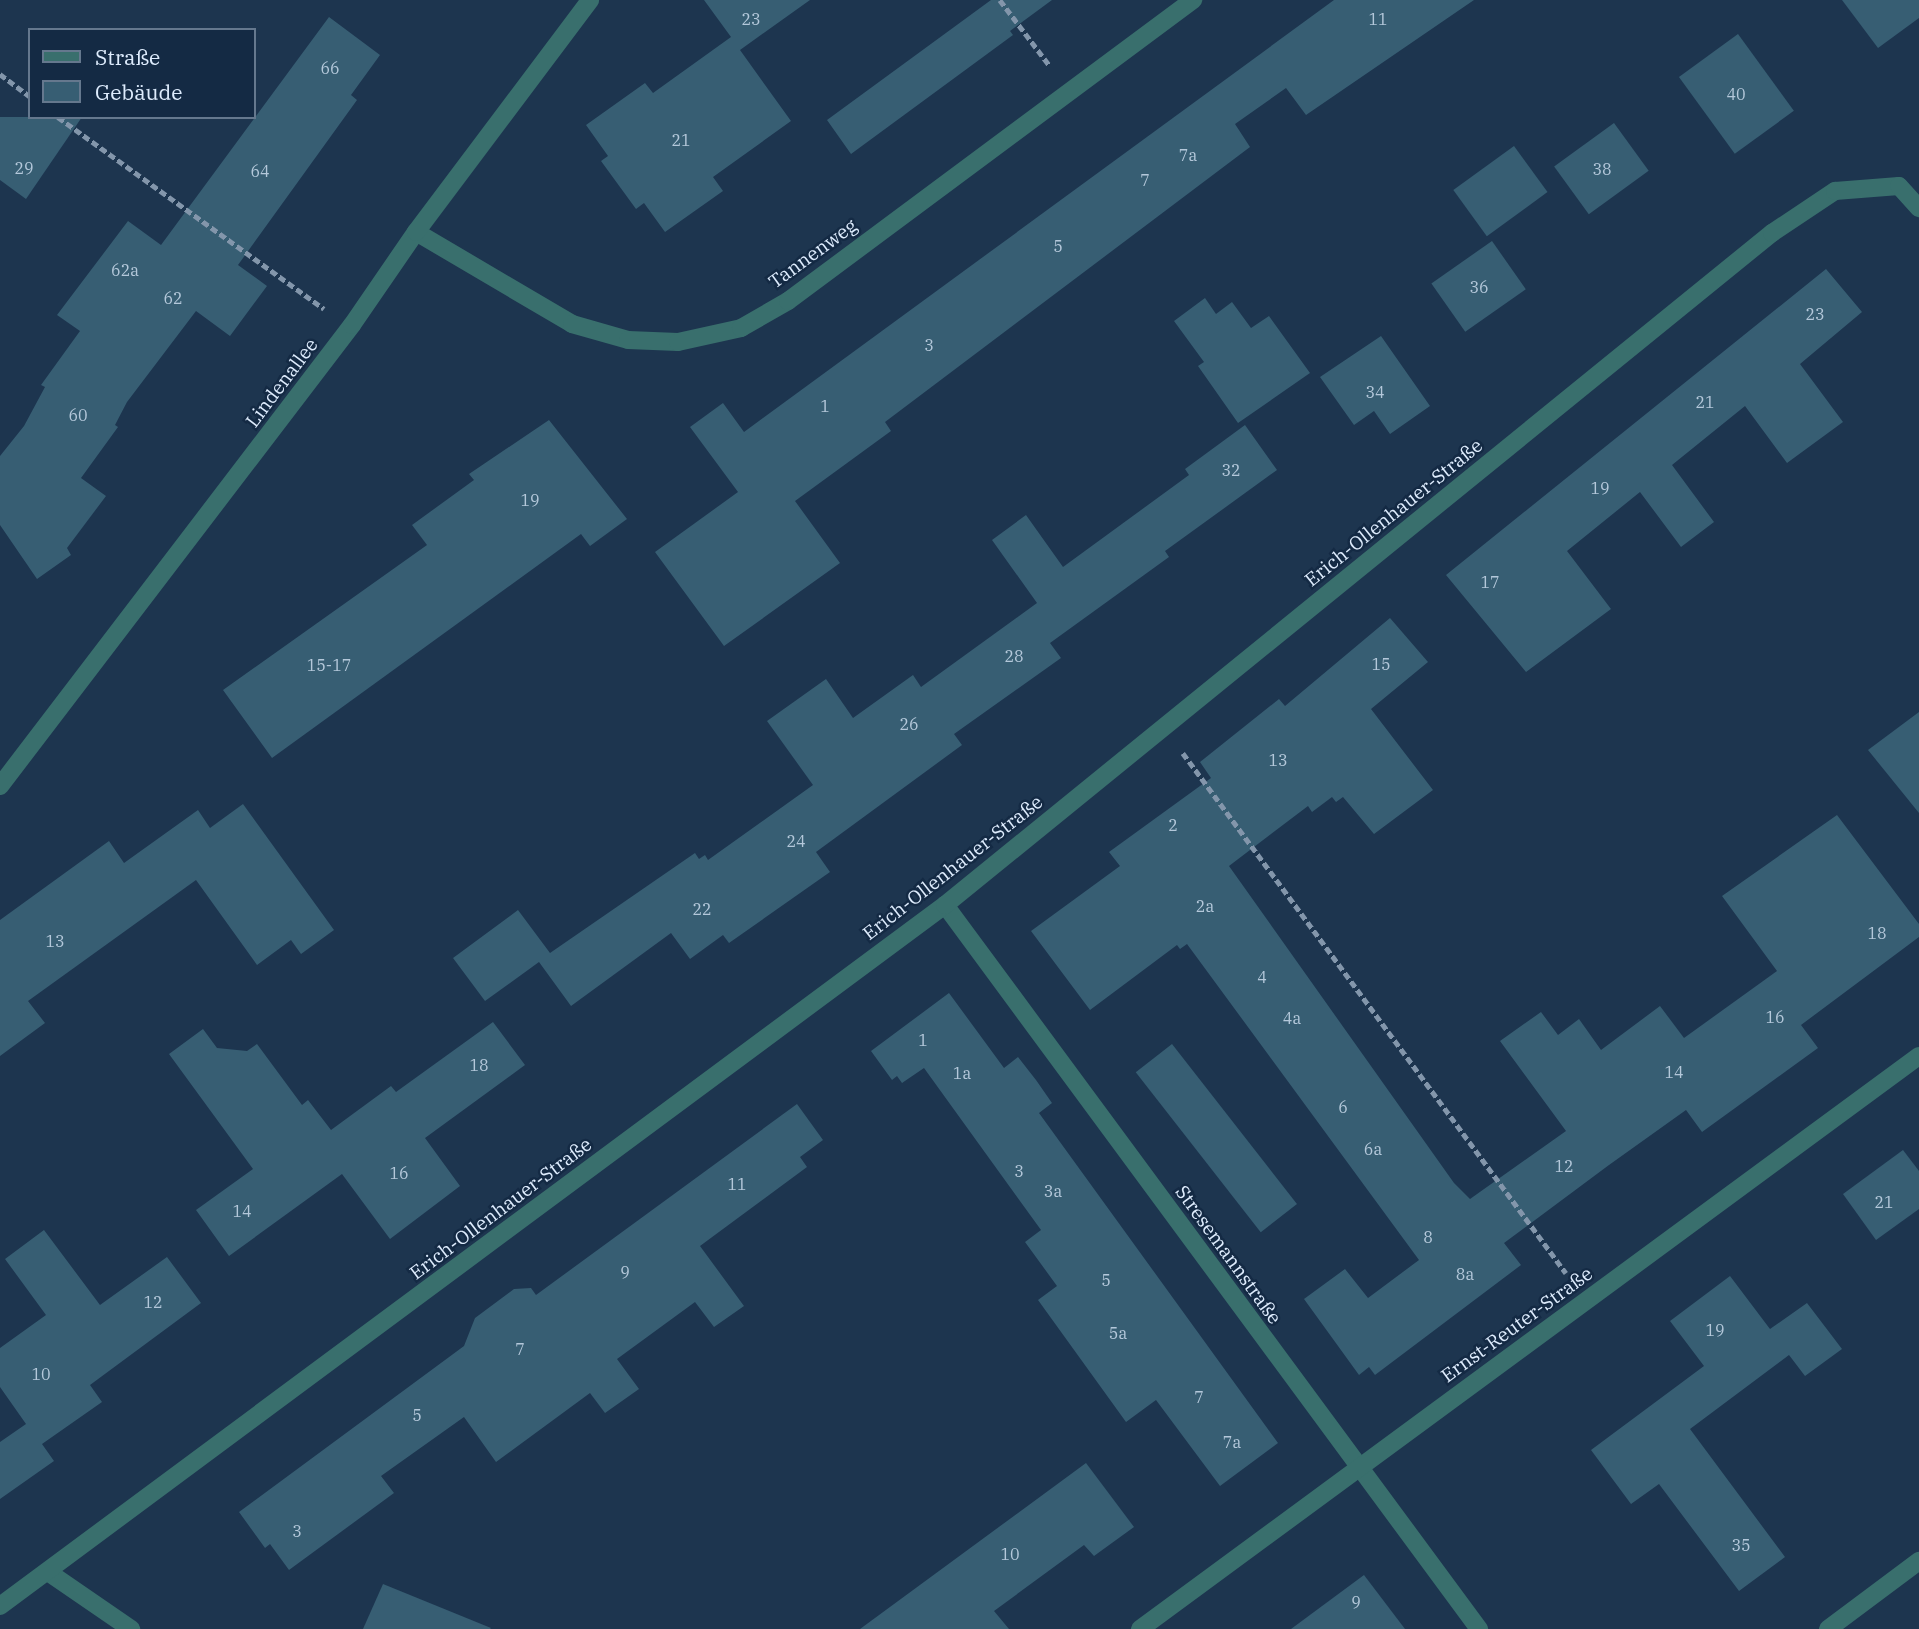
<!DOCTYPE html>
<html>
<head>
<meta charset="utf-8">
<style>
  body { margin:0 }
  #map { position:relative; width:1919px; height:1629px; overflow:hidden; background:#1d354f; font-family:"IBM Plex Serif",serif }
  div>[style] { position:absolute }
  .building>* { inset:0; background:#375e73; transform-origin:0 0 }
  .path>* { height:4.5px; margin-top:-2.25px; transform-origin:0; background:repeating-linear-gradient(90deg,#8396ab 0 7px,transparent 0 10.5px) }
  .minor>* { height:18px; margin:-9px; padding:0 9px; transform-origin:9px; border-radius:9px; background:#396f6d }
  span { translate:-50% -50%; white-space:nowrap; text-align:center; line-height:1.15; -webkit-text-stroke:5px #142a44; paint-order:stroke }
  .number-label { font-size:16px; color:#b4c8da }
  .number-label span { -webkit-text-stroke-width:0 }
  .street-label { font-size:19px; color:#deecfd }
  .legend { position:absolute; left:28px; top:28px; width:228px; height:91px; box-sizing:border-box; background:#142a44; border:2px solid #65788e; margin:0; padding:9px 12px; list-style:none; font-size:21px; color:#deecfd }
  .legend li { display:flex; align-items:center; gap:14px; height:35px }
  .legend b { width:35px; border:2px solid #65788e }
</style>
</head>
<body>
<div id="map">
  <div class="building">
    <div style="clip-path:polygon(704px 0,810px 0,740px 50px,791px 121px,713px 177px,723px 191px,665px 232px,644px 203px,636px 209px,601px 161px,608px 156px,586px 125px,645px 83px,653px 93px,731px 37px)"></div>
    <div style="clip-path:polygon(991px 0,1052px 0,1010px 31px,1013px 35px,851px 154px,827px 120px)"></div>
    <div style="clip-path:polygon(1334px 0,1474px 0,1306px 115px,1286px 88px,1235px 124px,1250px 147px,885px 422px,891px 431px,795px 501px,840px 563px,724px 646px,655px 552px,738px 492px,690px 427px,723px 403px,744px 432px)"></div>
    <div style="clip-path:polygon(1842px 0,1919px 0,1919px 18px,1878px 48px)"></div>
    <div style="clip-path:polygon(329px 17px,380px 55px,351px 95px,357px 100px,238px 265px,267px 286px,230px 336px,196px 311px,127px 402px,115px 425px,118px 427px,81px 478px,106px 496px,67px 548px,71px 555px,37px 579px,0 525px,0 456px,24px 426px,45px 387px,41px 385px,80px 331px,57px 315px,128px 221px,161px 245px)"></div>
    <div style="left:1738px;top:34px;width:95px;height:73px;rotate:54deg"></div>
    <div style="clip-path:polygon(0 117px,82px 117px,26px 199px,0 180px)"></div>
    <div style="left:1614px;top:123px;width:59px;height:74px;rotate:54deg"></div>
    <div style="left:1514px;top:146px;width:57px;height:75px;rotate:54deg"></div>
    <div style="left:1492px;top:241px;width:59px;height:74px;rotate:55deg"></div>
    <div style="clip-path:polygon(1826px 269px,1862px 312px,1800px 364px,1843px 422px,1787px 463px,1745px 406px,1672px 465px,1714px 522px,1681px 547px,1640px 492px,1567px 551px,1611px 609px,1526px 672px,1446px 575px)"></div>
    <div style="clip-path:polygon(1205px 298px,1216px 314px,1232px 302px,1251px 328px,1269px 316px,1310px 373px,1238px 423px,1198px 366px,1204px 362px,1174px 321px)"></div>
    <div style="clip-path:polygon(1381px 336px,1430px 406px,1390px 434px,1374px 411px,1354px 425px,1320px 377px)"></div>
    <div style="clip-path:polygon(549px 420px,627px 519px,590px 546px,581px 534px,272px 758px,223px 690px,427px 545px,412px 525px,474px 480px,469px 474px)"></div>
    <div style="clip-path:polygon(1245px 425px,1277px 470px,1165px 551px,1169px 557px,1050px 643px,1061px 658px,954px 734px,962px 745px,816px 852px,830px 872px,729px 943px,723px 935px,690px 959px,671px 933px,571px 1006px,539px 962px,485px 1001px,453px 958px,518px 910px,550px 953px,695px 853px,699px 859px,705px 855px,708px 860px,813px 785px,767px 721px,826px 679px,853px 718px,913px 675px,921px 687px,1037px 603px,992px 540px,1026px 515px,1063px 567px,1189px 475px,1185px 469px)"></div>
    <div style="clip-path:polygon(1390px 618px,1428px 662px,1371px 709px,1433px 790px,1374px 834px,1343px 797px,1336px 802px,1332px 797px,1312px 812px,1308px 806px,1229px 866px,1454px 1183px,1470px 1199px,1566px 1131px,1500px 1041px,1541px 1012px,1558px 1035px,1579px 1019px,1601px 1050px,1660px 1006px,1684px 1038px,1777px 971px,1722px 896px,1837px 815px,1919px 924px,1919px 937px,1801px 1025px,1818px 1048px,1702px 1132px,1686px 1110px,1609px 1165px,1504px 1243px,1521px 1265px,1375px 1375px,1369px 1367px,1359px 1375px,1304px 1299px,1345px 1269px,1368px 1298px,1419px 1260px,1187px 944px,1180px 949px,1177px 945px,1090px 1010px,1031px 931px,1120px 866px,1109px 852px,1211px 778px,1200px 762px,1279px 699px,1285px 706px)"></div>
    <div style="clip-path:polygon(1919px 712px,1919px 813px,1868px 750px)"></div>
    <div style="clip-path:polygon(243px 804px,334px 930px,301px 954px,291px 940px,257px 965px,196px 880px,28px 1001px,45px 1023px,0 1056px,0 920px,109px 841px,124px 863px,198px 810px,210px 828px)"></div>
    <div style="clip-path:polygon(949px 993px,1004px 1068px,1018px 1057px,1036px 1080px,1052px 1103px,1039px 1113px,1278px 1443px,1220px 1486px,1156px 1400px,1126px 1422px,1038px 1300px,1057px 1286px,1025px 1242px,1041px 1230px,924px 1068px,902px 1083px,897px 1076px,892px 1080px,871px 1051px)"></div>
    <div style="clip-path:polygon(493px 1022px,525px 1065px,425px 1138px,460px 1186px,390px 1239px,342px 1174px,229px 1256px,196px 1210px,253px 1169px,169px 1054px,203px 1029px,217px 1048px,247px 1051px,257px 1044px,302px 1105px,308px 1100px,331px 1130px,391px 1086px,396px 1092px)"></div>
    <div style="left:1172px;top:1044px;width:203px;height:46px;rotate:52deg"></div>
    <div style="clip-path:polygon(797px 1104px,823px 1140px,800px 1157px,807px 1167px,700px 1246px,744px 1306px,714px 1327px,695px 1302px,617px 1359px,639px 1389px,605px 1413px,590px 1393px,496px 1462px,464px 1417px,381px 1476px,394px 1493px,289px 1570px,270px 1544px,265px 1548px,239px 1512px,464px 1346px,475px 1318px,514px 1289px,531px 1288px,536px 1295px)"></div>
    <div style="clip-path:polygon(1903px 1150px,1919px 1171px,1919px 1209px,1876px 1240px,1843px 1194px)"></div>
    <div style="clip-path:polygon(44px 1230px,100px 1305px,167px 1257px,201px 1303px,90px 1385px,102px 1402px,42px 1444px,54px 1461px,0 1499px,0 1442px,26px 1424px,0 1387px,0 1348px,46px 1315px,5px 1259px)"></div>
    <div style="clip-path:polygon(1730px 1276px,1770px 1329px,1807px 1303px,1842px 1349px,1805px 1376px,1789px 1355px,1690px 1429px,1785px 1557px,1739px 1591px,1659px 1484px,1631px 1504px,1591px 1450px,1704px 1366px,1670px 1321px)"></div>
    <div style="clip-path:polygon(1086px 1463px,1134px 1527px,1094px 1556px,1084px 1545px,994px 1611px,1009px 1629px,860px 1629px)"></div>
    <div style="clip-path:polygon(1364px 1575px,1405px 1629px,1291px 1629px)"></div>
    <div style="clip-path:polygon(383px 1584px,491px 1628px,490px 1629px,363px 1629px)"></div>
  </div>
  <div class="path">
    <div style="left:1000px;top:0;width:83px;rotate:52.9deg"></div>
    <div style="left:0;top:74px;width:38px;rotate:37deg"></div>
    <div style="left:58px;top:117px;width:328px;rotate:35.8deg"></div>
    <div style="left:1183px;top:753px;width:646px;rotate:53.63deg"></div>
  </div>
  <div class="minor">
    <div style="left:416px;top:232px;width:181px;rotate:30.5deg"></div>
    <div style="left:572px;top:324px;width:58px;rotate:15.9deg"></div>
    <div style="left:628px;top:340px;width:50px;rotate:2.3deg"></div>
    <div style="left:678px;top:342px;width:65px;rotate:-12.5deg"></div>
    <div style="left:741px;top:328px;width:54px;rotate:-29.9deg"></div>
    <div style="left:788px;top:301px;width:505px;rotate:-36.62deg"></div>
    <div style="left:0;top:786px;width:580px;rotate:-52.64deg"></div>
    <div style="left:352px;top:325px;width:113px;rotate:-55.5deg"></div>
    <div style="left:416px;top:232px;width:290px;rotate:-53.1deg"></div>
    <div style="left:945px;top:905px;width:900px;rotate:53.59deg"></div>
    <div style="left:48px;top:1572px;width:101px;rotate:34.5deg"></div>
    <div style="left:0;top:1606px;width:1177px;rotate:-36.57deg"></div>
    <div style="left:945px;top:905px;width:1066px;rotate:-39.1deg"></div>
    <div style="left:1772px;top:233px;width:76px;rotate:-33.7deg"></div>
    <div style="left:1835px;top:191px;width:64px;rotate:-4.5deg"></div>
    <div style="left:1899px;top:186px;width:30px;rotate:48deg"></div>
    <div style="left:1140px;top:1629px;width:967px;rotate:-36.34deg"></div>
    <div style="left:1828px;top:1629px;width:114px;rotate:-36.8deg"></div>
  </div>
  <div class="number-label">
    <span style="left:751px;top:19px">23</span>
    <span style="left:1378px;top:19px">11</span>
    <span style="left:330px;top:68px">66</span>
    <span style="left:1736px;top:94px">40</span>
    <span style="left:681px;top:140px">21</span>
    <span style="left:1188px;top:155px">7a</span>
    <span style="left:24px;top:168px">29</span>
    <span style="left:1602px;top:169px">38</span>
    <span style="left:260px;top:171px">64</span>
    <span style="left:1145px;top:180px">7</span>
    <span style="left:1058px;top:246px">5</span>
    <span style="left:125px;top:270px">62a</span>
    <span style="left:1479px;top:287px">36</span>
    <span style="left:173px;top:298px">62</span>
    <span style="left:1815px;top:314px">23</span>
    <span style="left:929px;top:345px">3</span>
    <span style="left:1375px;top:392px">34</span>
    <span style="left:1705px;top:402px">21</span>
    <span style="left:825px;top:406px">1</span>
    <span style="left:78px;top:415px">60</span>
    <span style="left:1231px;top:470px">32</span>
    <span style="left:1600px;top:488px">19</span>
    <span style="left:530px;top:500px">19</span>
    <span style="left:1490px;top:582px">17</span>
    <span style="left:1014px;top:656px">28</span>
    <span style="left:1381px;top:664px">15</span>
    <span style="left:329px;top:665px">15-17</span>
    <span style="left:909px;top:724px">26</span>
    <span style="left:1278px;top:760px">13</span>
    <span style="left:1173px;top:825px">2</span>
    <span style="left:796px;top:841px">24</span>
    <span style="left:1205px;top:906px">2a</span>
    <span style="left:702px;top:909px">22</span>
    <span style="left:1877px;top:933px">18</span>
    <span style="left:55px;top:941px">13</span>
    <span style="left:1262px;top:977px">4</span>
    <span style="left:1775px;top:1017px">16</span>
    <span style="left:1292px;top:1018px">4a</span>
    <span style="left:923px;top:1040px">1</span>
    <span style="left:479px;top:1065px">18</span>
    <span style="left:1674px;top:1072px">14</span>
    <span style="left:962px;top:1073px">1a</span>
    <span style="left:1343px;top:1107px">6</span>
    <span style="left:1373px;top:1149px">6a</span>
    <span style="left:1564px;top:1166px">12</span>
    <span style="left:1019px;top:1171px">3</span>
    <span style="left:399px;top:1173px">16</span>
    <span style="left:737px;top:1184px">11</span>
    <span style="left:1053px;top:1191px">3a</span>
    <span style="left:1884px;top:1202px">21</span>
    <span style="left:242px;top:1211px">14</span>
    <span style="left:1428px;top:1237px">8</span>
    <span style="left:625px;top:1272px">9</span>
    <span style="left:1465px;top:1274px">8a</span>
    <span style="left:1106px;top:1280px">5</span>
    <span style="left:153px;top:1302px">12</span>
    <span style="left:1715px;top:1330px">19</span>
    <span style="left:1118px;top:1333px">5a</span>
    <span style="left:520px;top:1349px">7</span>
    <span style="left:41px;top:1374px">10</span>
    <span style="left:1199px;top:1397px">7</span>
    <span style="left:417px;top:1415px">5</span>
    <span style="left:1232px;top:1442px">7a</span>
    <span style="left:297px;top:1531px">3</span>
    <span style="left:1741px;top:1545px">35</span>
    <span style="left:1010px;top:1554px">10</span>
    <span style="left:1356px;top:1602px">9</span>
  </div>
  <div class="street-label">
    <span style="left:813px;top:254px;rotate:-36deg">Tannenweg</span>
    <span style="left:282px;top:383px;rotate:-53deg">Lindenallee</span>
    <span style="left:1394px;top:513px;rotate:-39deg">Erich-Ollenhauer-Straße</span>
    <span style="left:953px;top:868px;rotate:-38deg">Erich-Ollenhauer-Straße</span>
    <span style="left:501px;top:1209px;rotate:-37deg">Erich-Ollenhauer-Straße</span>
    <span style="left:1228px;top:1255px;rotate:54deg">Stresemannstraße</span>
    <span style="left:1517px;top:1325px;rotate:-36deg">Ernst-Reuter-Straße</span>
  </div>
  <ul class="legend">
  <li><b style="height:9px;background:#396f6d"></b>Straße</li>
  <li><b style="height:19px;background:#375e73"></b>Gebäude</li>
  </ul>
</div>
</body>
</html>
